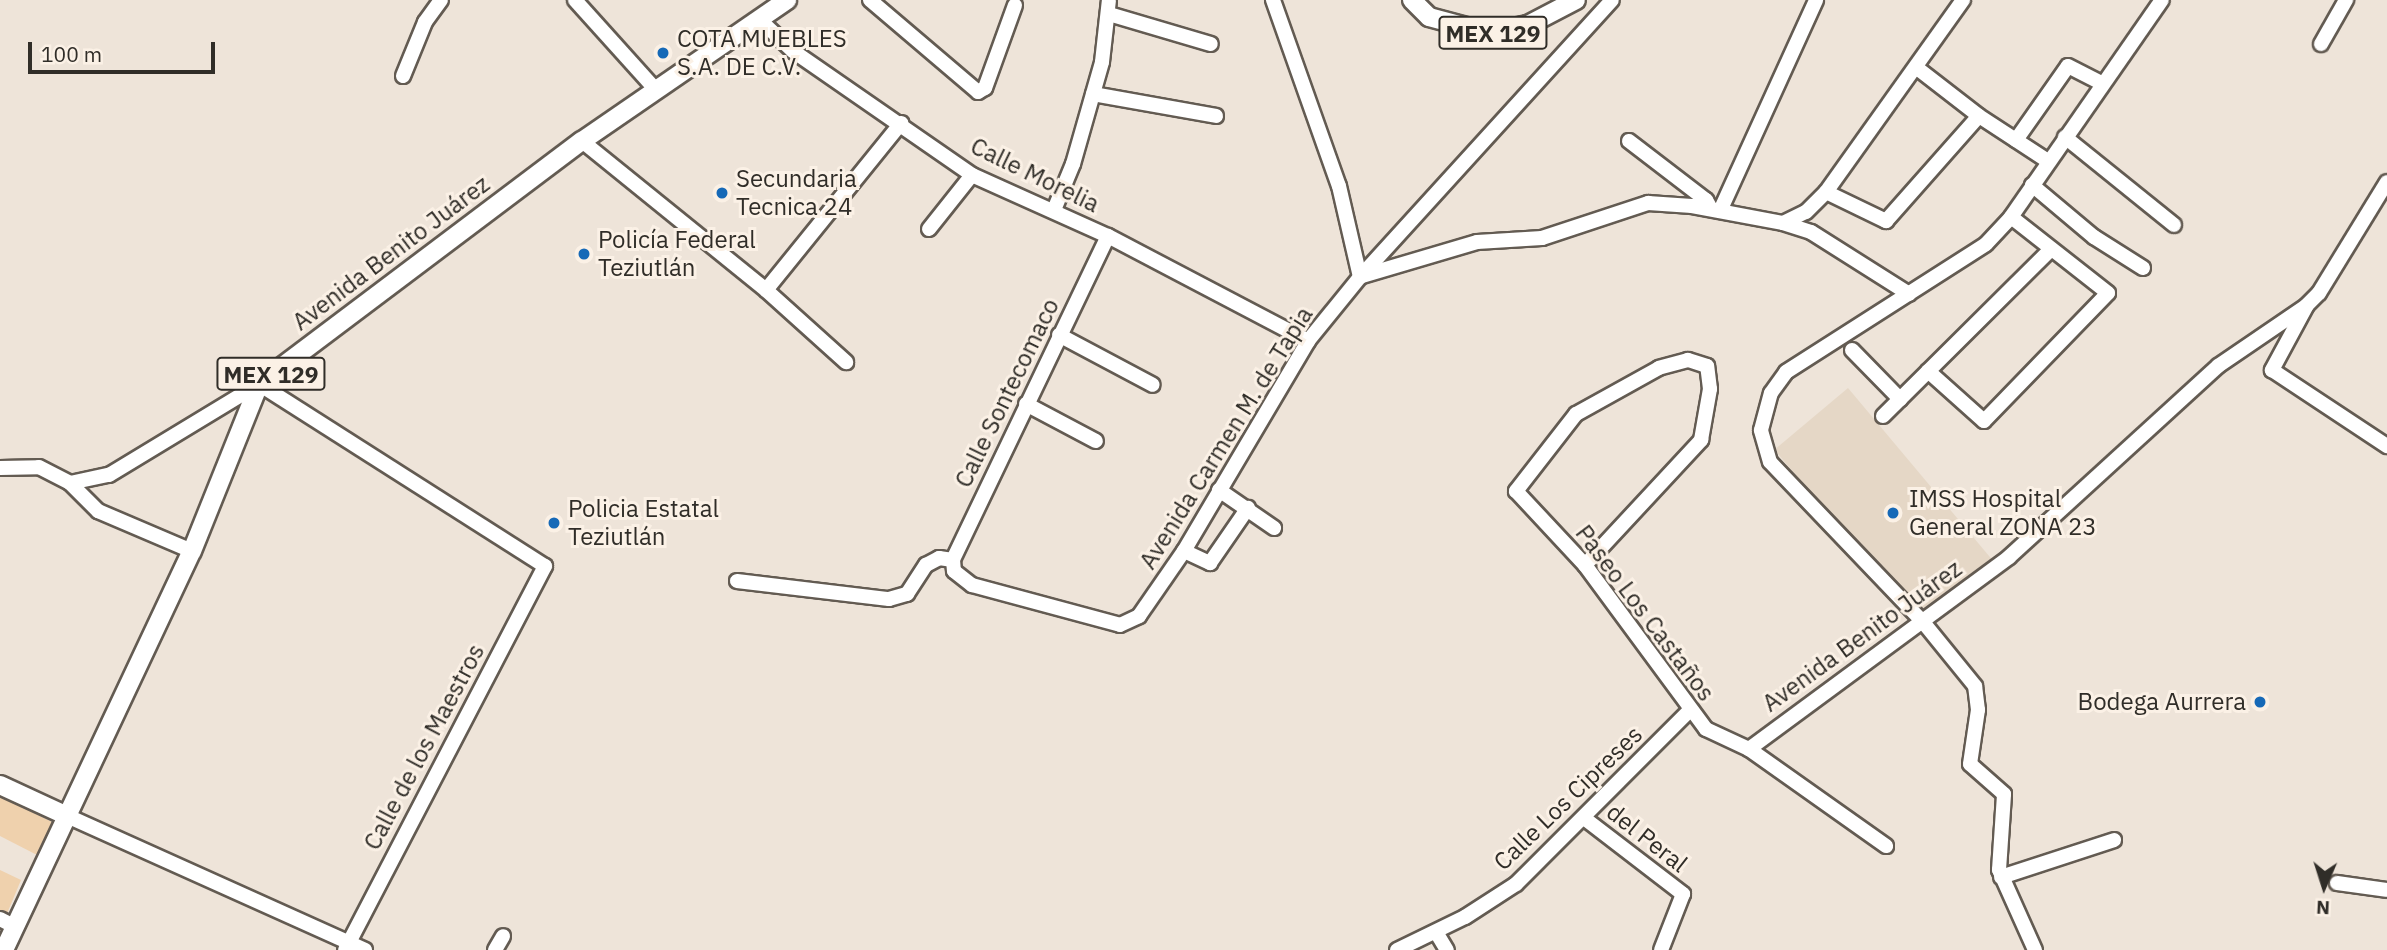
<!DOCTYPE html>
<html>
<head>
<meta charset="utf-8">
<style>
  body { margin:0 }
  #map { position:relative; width:2387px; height:950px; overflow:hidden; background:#eee4d9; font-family:"IBM Plex Sans",sans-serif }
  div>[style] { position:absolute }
  .built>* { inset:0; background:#e5d7c6; transform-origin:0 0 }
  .green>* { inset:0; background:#efd1ad }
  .roads { filter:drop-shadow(2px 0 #635b52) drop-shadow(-2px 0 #635b52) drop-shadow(0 2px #635b52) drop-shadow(0 -2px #635b52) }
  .minor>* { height:14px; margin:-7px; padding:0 7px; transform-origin:7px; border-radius:7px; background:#fff }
  .major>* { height:18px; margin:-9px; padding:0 9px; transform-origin:9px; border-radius:9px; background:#fff }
  .dots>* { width:19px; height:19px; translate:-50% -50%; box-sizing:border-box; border:4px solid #fbf1e6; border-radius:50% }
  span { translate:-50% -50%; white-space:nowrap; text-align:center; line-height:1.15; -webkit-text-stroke:6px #fbf1e6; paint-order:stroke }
  .shield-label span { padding:2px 5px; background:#fbf1e6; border:2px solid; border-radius:5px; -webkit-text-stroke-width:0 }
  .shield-label { font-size:23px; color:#302d28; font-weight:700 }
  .poi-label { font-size:24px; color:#302d28 }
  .left { translate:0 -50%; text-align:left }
  .right { translate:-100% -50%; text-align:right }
  .street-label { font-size:24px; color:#302d28 }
  .north { position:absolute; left:2289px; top:852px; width:70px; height:70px; -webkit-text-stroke:5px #fbf1e6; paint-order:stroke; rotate:183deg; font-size:19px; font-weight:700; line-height:28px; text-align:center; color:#302d28 }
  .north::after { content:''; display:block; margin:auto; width:24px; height:32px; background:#302d28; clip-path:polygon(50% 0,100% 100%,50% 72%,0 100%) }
  .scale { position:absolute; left:28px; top:42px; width:187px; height:32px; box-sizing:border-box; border:4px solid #302d28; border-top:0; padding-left:9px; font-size:21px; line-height:24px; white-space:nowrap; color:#302d28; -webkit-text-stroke:5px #fbf1e6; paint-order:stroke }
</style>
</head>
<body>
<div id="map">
  <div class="built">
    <div style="left:1848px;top:388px;width:225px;height:96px;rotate:50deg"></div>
  </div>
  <div class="green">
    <div style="clip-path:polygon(0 796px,52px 822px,39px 856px,0 836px)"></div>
    <div style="clip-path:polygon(0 870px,21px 880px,6px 916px,0 913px)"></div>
  </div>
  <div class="roads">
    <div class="minor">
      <div style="left:575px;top:0;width:120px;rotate:48deg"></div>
      <div style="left:870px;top:0;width:142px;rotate:40.4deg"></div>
      <div style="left:978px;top:92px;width:8px;rotate:-30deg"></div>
      <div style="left:985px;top:88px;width:88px;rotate:-70.1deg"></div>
      <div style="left:1273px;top:0;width:197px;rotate:70.5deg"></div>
      <div style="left:1339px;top:186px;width:93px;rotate:77deg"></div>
      <div style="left:1109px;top:14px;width:106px;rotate:16.4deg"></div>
      <div style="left:761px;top:21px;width:44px;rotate:43.2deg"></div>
      <div style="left:793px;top:51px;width:218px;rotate:34.7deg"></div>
      <div style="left:972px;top:175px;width:149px;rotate:24.2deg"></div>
      <div style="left:1108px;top:236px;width:226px;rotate:27.7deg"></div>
      <div style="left:2321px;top:44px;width:51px;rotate:-60.4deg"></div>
      <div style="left:1917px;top:68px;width:78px;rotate:37.7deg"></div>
      <div style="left:1979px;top:116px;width:82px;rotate:33.1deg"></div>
      <div style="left:403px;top:76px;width:58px;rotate:-67.8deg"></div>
      <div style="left:425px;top:22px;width:27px;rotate:-54deg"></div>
      <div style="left:1093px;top:94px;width:125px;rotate:10.1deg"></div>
      <div style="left:2065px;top:137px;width:140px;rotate:38.9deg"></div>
      <div style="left:2016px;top:140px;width:90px;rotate:-54.9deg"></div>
      <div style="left:2068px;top:66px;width:39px;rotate:27deg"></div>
      <div style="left:582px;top:141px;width:237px;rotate:39deg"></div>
      <div style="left:766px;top:290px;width:108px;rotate:42deg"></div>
      <div style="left:1629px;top:141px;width:97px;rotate:37.5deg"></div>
      <div style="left:1706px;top:200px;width:10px;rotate:61deg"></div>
      <div style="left:2032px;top:185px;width:81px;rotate:40deg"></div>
      <div style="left:2094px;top:237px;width:58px;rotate:32.3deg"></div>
      <div style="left:1826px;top:192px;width:67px;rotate:25.8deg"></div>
      <div style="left:1886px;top:221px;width:140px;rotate:-48.5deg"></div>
      <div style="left:1054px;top:210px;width:50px;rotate:-67.6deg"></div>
      <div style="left:1073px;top:164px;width:106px;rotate:-74.1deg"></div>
      <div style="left:1102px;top:62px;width:62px;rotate:-83.6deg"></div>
      <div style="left:1720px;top:211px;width:232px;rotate:-65.5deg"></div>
      <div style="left:1783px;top:223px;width:29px;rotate:18deg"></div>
      <div style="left:1811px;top:232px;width:116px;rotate:32.3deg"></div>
      <div style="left:929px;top:229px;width:69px;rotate:-51.5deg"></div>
      <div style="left:1108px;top:236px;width:359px;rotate:115.6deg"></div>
      <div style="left:953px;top:560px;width:11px;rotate:85deg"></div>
      <div style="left:954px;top:571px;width:23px;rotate:38deg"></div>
      <div style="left:972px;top:585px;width:153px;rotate:15.1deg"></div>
      <div style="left:1120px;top:625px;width:21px;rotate:-25deg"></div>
      <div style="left:1139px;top:616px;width:79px;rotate:-55.3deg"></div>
      <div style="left:1184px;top:551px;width:244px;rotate:-59.4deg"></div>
      <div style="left:1308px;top:341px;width:82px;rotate:-50.9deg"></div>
      <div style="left:1360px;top:277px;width:374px;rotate:-47.7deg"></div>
      <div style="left:1362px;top:276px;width:120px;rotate:-16.5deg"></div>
      <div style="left:1477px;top:242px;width:65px;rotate:-3.5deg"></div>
      <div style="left:1542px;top:238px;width:112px;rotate:-18.3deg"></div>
      <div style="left:1648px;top:203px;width:44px;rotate:3.9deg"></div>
      <div style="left:1692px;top:206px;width:93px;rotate:10.6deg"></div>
      <div style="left:1783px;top:223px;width:25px;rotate:-26deg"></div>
      <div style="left:1806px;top:212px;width:28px;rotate:-45deg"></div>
      <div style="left:1826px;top:192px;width:236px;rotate:-54.5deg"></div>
      <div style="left:766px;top:290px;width:215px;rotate:-51deg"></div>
      <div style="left:2306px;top:307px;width:72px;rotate:118.4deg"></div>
      <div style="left:2272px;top:370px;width:138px;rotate:33.5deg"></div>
      <div style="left:1059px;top:335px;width:106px;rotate:28deg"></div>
      <div style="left:1852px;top:350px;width:69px;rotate:45.6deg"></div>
      <div style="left:1928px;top:371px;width:75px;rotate:41.8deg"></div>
      <div style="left:1984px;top:421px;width:178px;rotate:-45.9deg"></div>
      <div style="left:2108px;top:293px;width:123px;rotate:-141.9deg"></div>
      <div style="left:1026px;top:404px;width:79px;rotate:27.9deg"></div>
      <div style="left:1883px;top:416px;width:237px;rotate:-44.8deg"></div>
      <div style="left:0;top:468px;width:39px;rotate:-1deg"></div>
      <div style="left:39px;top:467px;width:35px;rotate:27deg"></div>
      <div style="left:70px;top:483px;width:40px;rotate:-12deg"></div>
      <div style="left:109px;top:475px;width:175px;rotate:-31.2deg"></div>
      <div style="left:259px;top:384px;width:339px;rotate:32.5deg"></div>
      <div style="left:545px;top:566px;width:433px;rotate:117.5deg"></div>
      <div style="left:70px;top:483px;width:40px;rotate:45deg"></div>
      <div style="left:98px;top:511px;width:102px;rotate:23.1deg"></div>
      <div style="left:1219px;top:490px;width:67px;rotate:34.6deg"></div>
      <div style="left:1184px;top:551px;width:29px;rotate:25deg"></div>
      <div style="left:1210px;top:563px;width:67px;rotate:-55.4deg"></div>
      <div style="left:1585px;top:565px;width:171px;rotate:-47.1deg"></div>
      <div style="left:1701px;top:440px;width:52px;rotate:-80deg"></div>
      <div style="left:1710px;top:389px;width:23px;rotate:-97deg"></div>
      <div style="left:1707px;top:366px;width:20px;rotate:-162deg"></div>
      <div style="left:1688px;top:360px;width:30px;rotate:165deg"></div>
      <div style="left:1659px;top:368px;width:95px;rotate:151deg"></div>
      <div style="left:1576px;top:414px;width:98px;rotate:127.9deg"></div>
      <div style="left:1516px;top:491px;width:101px;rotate:47deg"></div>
      <div style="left:1585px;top:565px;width:204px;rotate:53.6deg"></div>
      <div style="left:1706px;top:729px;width:47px;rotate:24.9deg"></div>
      <div style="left:1749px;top:749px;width:168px;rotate:35.3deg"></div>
      <div style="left:737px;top:581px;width:153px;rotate:6.8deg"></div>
      <div style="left:889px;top:599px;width:19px;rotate:-16deg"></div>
      <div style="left:907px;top:594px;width:35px;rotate:-57deg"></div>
      <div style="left:926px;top:565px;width:15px;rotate:-28deg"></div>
      <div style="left:939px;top:558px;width:14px;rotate:8deg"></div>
      <div style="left:1749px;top:749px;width:323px;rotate:-36.4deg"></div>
      <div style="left:2009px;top:557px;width:283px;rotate:-42.4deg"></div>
      <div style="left:2218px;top:366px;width:107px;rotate:-34.3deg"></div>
      <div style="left:2306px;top:306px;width:18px;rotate:-45deg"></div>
      <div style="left:2319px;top:293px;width:130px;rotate:-58.5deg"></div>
      <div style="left:65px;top:815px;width:329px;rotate:24.2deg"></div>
      <div style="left:1584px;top:818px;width:125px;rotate:37.5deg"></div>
      <div style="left:1683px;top:894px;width:60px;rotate:111.4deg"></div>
      <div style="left:2001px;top:877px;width:119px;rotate:-18.1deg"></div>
      <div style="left:2337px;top:883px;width:50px;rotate:8deg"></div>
      <div style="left:0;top:919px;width:18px;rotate:27deg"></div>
      <div style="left:1436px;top:932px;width:21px;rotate:59deg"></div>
      <div style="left:495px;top:950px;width:16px;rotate:-60deg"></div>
      <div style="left:1397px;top:950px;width:76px;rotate:-25.9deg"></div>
      <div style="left:1465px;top:917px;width:61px;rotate:-32.9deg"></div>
      <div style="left:1516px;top:884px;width:246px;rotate:-45deg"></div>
      <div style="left:2035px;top:950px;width:88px;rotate:-114.2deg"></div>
      <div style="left:1999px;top:870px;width:76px;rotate:-86.2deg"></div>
      <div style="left:2004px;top:794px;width:45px;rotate:-138.6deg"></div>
      <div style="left:1970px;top:764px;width:55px;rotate:-81.6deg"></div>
      <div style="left:1978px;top:710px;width:24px;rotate:-97deg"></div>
      <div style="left:1975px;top:686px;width:82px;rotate:-129.1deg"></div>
      <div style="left:1923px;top:622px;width:221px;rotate:-133.7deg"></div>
      <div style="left:1770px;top:462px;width:33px;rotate:-106deg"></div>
      <div style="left:1761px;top:430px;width:38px;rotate:-75deg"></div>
      <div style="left:1771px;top:393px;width:26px;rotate:-54deg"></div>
      <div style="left:1786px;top:372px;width:237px;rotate:-32.6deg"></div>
      <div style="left:1986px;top:244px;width:37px;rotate:-47deg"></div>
      <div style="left:2011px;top:217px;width:264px;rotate:-55.2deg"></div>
    </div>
    <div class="major">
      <div style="left:1412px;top:0;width:24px;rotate:45deg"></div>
      <div style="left:1429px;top:17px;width:62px;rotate:14.9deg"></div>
      <div style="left:1489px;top:33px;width:40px;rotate:-12deg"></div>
      <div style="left:1528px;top:25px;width:54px;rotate:-27.5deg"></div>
      <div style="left:0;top:785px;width:72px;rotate:24.8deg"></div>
      <div style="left:4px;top:950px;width:441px;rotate:-64.8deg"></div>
      <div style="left:192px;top:551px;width:180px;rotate:-68.1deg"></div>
      <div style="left:259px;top:384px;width:404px;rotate:-37deg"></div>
      <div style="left:582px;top:141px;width:249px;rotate:-34.5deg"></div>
    </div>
  </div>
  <div class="dots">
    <div style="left:663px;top:53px;background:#1669b7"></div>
    <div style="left:722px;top:193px;background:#1669b7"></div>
    <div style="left:584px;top:254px;background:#1669b7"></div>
    <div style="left:1893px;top:513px;background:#1669b7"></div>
    <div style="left:554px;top:523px;background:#1669b7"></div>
    <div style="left:2260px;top:702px;background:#1669b7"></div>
  </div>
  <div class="shield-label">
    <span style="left:1493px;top:33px">MEX 129</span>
    <span style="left:271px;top:374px">MEX 129</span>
  </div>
  <div class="poi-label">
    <span class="left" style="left:677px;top:53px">COTA MUEBLES<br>S.A. DE C.V.</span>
    <span class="left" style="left:736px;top:193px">Secundaria<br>Tecnica 24</span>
    <span class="left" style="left:598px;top:254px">Policía Federal<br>Teziutlán</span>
    <span class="left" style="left:1909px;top:513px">IMSS Hospital<br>General ZONA 23</span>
    <span class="left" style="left:568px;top:523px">Policia Estatal<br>Teziutlán</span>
    <span class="right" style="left:2246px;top:702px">Bodega Aurrera</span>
  </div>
  <div class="street-label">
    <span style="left:1035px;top:175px;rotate:26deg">Calle Morelia</span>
    <span style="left:391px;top:253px;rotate:-37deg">Avenida Benito Juárez</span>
    <span style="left:1007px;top:393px;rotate:-64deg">Calle Sontecomaco</span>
    <span style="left:1226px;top:438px;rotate:-58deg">Avenida Carmen M. de Tapia</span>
    <span style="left:1645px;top:613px;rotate:53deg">Paseo Los Castaños</span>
    <span style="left:1862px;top:636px;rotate:-36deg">Avenida Benito Juárez</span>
    <span style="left:424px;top:747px;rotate:-62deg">Calle de los Maestros</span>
    <span style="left:1568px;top:798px;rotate:-44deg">Calle Los Cipreses</span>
    <span style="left:1647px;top:838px;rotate:38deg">del Peral</span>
  </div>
  <div class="north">N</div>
  <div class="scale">100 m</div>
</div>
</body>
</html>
